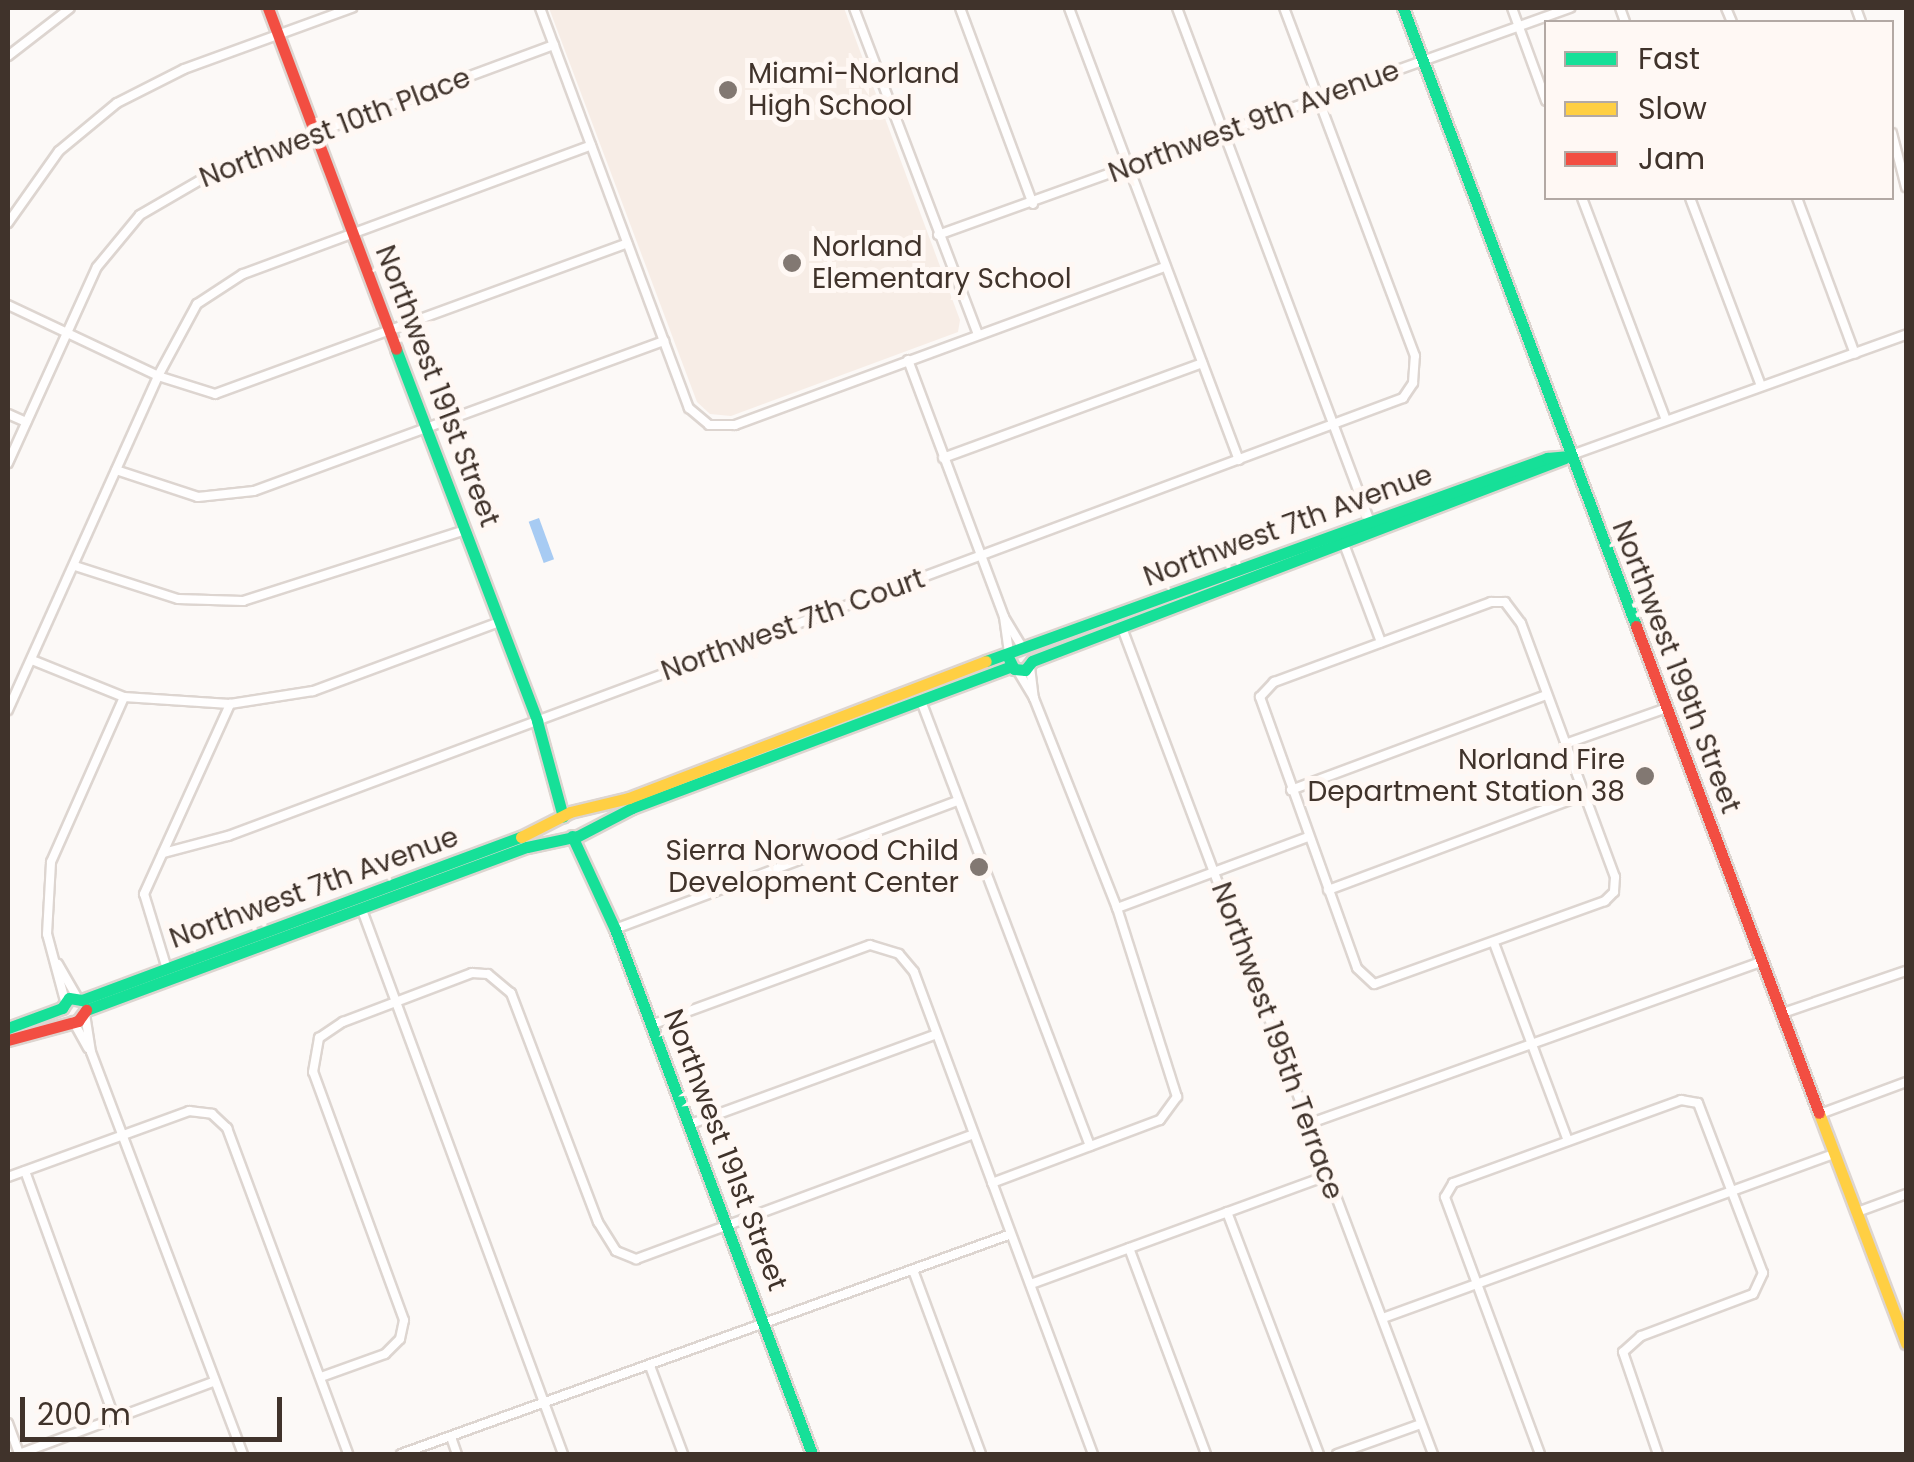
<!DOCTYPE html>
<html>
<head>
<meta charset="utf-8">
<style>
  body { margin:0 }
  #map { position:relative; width:1914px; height:1462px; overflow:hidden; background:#fcf9f7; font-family:Poppins,sans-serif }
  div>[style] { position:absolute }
  .built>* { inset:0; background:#f7ede6 }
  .water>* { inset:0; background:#a7cbf3; transform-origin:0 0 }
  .roads { filter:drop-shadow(2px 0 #ddd5d0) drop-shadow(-2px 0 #ddd5d0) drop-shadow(0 2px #ddd5d0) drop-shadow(0 -2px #ddd5d0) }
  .street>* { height:8px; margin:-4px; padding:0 4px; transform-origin:4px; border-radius:4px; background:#fffefe }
  .fast>* { height:11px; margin:-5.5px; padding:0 5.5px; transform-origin:5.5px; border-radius:5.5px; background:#16e098 }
  .slow>* { height:11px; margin:-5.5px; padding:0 5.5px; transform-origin:5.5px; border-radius:5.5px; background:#ffcf43 }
  .jam>* { height:11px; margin:-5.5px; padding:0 5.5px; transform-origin:5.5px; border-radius:5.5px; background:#f24e42 }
  .dots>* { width:28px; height:28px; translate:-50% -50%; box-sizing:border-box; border:5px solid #fff8f4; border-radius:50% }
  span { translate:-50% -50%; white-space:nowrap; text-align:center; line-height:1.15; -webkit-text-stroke:10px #fff8f4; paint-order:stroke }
  .poi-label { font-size:28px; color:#40332b }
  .left { translate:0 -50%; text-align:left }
  .right { translate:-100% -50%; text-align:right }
  .street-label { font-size:28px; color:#40332b }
  .frame { position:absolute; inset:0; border:10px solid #40332b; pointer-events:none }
  .legend { position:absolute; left:1544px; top:20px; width:350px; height:180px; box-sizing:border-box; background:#fff8f4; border:2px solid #b3a9a4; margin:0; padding:12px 18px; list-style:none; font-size:30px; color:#40332b }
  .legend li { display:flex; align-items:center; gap:20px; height:50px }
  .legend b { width:50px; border:2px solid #b3a9a4 }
  .scale { position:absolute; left:20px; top:1397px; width:262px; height:45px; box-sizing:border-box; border:5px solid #40332b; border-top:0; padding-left:12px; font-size:30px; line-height:35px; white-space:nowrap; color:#40332b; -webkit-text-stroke:8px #fff8f4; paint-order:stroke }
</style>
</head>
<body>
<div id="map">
  <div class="built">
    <div style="clip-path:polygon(549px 8px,844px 8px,960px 320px,958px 332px,731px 416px,710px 414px,697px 402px)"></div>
  </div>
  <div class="water">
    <div style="left:539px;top:518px;width:44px;height:11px;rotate:70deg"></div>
  </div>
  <div class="roads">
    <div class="street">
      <div style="left:540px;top:8px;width:427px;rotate:69.6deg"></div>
      <div style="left:689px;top:408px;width:26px;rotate:40deg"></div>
      <div style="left:709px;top:425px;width:26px"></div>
      <div style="left:735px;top:425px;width:459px;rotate:-20.2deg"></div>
      <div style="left:854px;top:8px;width:349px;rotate:69.2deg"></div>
      <div style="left:960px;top:8px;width:209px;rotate:69.6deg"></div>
      <div style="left:1069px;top:8px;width:483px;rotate:69.4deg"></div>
      <div style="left:1177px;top:8px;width:549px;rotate:69.42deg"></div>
      <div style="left:1512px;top:8px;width:99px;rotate:69.9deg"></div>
      <div style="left:1620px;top:8px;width:15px;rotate:70deg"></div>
      <div style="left:1726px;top:8px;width:15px;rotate:67deg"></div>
      <div style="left:1856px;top:8px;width:15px;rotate:70deg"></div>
      <div style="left:8px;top:56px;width:78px;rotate:-37.7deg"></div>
      <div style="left:1892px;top:133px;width:56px;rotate:75.5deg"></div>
      <div style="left:1582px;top:198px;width:237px;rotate:69.3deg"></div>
      <div style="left:1690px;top:198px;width:201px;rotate:69.3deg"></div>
      <div style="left:1797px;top:198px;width:166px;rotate:69.6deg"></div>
      <div style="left:8px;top:223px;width:88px;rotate:-54.7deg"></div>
      <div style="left:59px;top:151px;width:75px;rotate:-39.6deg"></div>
      <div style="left:117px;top:103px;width:75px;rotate:-26.9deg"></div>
      <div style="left:184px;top:69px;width:179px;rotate:-20deg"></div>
      <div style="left:938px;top:235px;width:672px;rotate:-19.76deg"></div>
      <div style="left:8px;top:305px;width:166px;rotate:25.3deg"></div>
      <div style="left:158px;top:376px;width:60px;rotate:17.5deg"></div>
      <div style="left:215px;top:394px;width:439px;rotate:-20.1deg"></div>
      <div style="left:908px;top:360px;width:274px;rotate:69.5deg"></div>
      <div style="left:1004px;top:617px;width:35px;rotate:59deg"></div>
      <div style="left:8px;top:414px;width:20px;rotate:24deg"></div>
      <div style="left:1569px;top:456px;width:358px;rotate:-19.8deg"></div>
      <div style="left:943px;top:458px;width:276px;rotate:-20.1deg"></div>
      <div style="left:8px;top:463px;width:215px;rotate:-65.6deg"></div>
      <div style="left:97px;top:267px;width:67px;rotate:-50.4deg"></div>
      <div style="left:140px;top:215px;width:94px;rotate:-30.1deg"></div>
      <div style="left:221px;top:168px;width:355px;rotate:-20.3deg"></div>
      <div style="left:116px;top:470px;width:86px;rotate:18.2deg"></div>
      <div style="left:198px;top:497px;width:56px;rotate:-6.1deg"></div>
      <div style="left:254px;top:491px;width:437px;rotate:-20.1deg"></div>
      <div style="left:1344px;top:544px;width:105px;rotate:69.3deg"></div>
      <div style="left:75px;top:566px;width:108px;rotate:17.8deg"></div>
      <div style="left:178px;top:599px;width:65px;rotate:1.8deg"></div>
      <div style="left:243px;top:601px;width:233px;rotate:-17.7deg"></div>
      <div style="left:1491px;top:602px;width:14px"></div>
      <div style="left:1505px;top:602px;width:26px;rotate:53deg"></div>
      <div style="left:1521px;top:623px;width:271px;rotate:69.7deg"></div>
      <div style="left:1615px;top:877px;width:15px;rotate:94deg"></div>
      <div style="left:1614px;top:892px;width:13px;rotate:135deg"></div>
      <div style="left:1605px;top:901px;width:245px;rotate:160.2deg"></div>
      <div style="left:1374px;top:984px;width:23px;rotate:-137deg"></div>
      <div style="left:1357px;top:968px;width:288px;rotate:-109.7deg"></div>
      <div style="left:1260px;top:697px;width:21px;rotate:-47deg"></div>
      <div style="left:1274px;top:682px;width:231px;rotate:-20.2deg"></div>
      <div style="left:1004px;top:617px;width:35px;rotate:82deg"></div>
      <div style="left:1122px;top:628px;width:883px;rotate:69.37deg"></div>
      <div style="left:32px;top:660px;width:99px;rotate:21.9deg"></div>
      <div style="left:124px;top:697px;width:106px;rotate:3.8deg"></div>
      <div style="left:230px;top:704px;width:84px;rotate:-8.9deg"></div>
      <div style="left:313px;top:691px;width:199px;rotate:-20.3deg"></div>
      <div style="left:1030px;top:667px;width:31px;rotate:83deg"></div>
      <div style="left:921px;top:701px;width:476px;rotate:69.2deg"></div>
      <div style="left:8px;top:710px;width:366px;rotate:-65.8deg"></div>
      <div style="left:158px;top:376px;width:82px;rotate:-61.6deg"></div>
      <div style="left:197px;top:304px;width:55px;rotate:-33.1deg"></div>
      <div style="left:243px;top:274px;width:371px;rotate:-20.3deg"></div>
      <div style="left:1565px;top:744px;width:105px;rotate:-19.5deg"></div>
      <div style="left:1291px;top:790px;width:273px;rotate:-20.4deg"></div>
      <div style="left:163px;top:853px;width:67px;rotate:-14.7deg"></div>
      <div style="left:228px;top:836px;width:1254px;rotate:-20.44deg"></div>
      <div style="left:1403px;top:398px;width:18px;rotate:-56deg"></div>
      <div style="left:1413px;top:383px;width:27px;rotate:-86deg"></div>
      <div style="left:1415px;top:356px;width:372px;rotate:-110.6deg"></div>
      <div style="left:1328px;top:890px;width:273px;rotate:-20.4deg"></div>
      <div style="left:1117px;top:908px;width:204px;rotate:-20.4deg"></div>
      <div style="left:362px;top:910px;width:580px;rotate:69.72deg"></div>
      <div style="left:615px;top:929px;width:366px;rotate:-20.5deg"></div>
      <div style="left:1494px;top:943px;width:211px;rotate:69.5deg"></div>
      <div style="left:58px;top:964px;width:38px;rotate:60deg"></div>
      <div style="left:167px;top:969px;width:78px;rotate:-107deg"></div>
      <div style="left:144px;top:894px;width:209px;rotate:-65.6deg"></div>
      <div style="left:65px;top:1001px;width:69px;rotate:-105deg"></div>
      <div style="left:47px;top:934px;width:72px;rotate:-86.8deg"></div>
      <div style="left:51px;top:862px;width:180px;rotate:-66.1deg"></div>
      <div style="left:1783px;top:1013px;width:130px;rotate:-18.9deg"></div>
      <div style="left:85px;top:1014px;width:38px;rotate:81deg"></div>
      <div style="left:91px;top:1052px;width:430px;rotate:69.3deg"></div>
      <div style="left:73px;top:1021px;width:31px;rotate:61deg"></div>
      <div style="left:651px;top:1025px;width:233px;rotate:-20.1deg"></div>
      <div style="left:870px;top:945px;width:30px;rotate:17deg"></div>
      <div style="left:899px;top:954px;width:23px;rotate:50deg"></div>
      <div style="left:914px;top:972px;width:514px;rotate:69.63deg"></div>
      <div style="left:1820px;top:1114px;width:92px;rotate:-20.4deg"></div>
      <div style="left:1308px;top:1124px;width:483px;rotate:-19.7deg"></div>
      <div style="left:688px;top:1125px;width:264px;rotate:-20.1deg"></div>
      <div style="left:25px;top:1171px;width:265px;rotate:70.1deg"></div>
      <div style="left:8px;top:1177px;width:193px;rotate:-20deg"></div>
      <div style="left:189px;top:1111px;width:23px;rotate:7deg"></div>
      <div style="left:212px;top:1114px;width:21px;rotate:43deg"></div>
      <div style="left:227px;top:1128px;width:348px;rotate:69.6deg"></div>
      <div style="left:992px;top:1183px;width:179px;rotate:-20.6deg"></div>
      <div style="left:1160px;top:1120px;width:29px;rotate:-54deg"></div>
      <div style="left:1177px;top:1097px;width:198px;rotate:-107.6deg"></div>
      <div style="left:1117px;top:908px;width:226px;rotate:-111.6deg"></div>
      <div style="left:1034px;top:698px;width:31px;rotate:-121deg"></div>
      <div style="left:1227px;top:1212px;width:259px;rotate:69.2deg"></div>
      <div style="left:1857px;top:1212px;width:52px;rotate:-20.2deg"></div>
      <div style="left:1129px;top:1248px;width:220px;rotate:69.5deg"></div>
      <div style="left:913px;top:1270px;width:196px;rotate:69.7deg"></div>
      <div style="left:1031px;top:1284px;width:314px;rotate:-20.1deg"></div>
      <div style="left:1383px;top:1318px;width:480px;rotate:-20deg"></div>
      <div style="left:650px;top:1366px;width:94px;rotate:69.4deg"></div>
      <div style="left:321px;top:1377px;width:68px;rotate:-19.8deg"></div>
      <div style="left:385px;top:1354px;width:21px;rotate:-45deg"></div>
      <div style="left:400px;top:1339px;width:19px;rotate:-78deg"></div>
      <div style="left:404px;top:1320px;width:264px;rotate:-110.1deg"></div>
      <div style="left:313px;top:1072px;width:35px;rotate:-80deg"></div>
      <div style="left:319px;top:1038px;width:29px;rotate:-34deg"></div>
      <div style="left:343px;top:1022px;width:138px;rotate:-20.8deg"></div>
      <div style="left:472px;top:973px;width:16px;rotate:4deg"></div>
      <div style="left:488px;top:974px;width:30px;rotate:40deg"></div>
      <div style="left:511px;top:993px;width:245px;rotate:69.2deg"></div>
      <div style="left:598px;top:1222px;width:34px;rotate:58deg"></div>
      <div style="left:616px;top:1251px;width:22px;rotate:22deg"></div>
      <div style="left:636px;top:1259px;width:360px;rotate:-20.3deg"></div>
      <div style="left:8px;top:1423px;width:33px;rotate:70deg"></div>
      <div style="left:19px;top:1454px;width:209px;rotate:-20.4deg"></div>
      <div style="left:451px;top:1437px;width:18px;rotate:71deg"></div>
      <div style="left:401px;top:1454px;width:648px;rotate:-19.83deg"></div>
      <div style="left:1337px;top:1454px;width:89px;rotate:-19.7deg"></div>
      <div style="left:1540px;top:1454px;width:274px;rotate:-110.3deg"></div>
      <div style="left:1445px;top:1197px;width:16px;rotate:-60deg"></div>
      <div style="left:1453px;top:1183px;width:243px;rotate:-20deg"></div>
      <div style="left:1681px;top:1100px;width:17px;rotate:10deg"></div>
      <div style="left:1698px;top:1103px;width:182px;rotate:69.1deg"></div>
      <div style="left:1763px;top:1273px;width:23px;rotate:115deg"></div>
      <div style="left:1753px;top:1294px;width:120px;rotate:159.4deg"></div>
      <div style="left:1641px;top:1336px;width:24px;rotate:138deg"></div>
      <div style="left:1623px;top:1352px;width:108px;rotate:71.1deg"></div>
    </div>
    <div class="fast">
      <div style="left:1403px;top:8px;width:660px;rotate:69.34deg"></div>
      <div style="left:396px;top:349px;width:398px;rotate:69.2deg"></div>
      <div style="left:537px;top:721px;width:99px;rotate:74.8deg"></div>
      <div style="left:1009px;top:659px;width:11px;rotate:63deg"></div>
      <div style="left:1014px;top:669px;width:11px;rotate:5deg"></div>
      <div style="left:1025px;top:670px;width:11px;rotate:-52deg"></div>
      <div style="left:1032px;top:661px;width:570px;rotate:-20.85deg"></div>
      <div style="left:986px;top:661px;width:597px;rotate:-19.89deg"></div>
      <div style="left:1547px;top:458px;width:22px;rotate:-5deg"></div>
      <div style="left:572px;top:836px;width:102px;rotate:65.2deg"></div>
      <div style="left:615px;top:929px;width:561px;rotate:69.43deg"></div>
      <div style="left:86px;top:1010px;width:470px;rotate:-20.3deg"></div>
      <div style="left:527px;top:847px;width:52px;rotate:-12.2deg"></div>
      <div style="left:578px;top:836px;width:61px;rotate:-27.4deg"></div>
      <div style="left:632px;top:808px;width:405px;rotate:-20.5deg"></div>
      <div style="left:8px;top:1028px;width:58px;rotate:-20.3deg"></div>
      <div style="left:62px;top:1008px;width:12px;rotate:-55deg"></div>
      <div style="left:69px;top:998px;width:13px;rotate:9deg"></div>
      <div style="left:82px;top:1000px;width:468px;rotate:-20.4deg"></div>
    </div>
    <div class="slow">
      <div style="left:521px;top:837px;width:55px;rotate:-27deg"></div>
      <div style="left:570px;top:812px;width:61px;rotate:-13.3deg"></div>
      <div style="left:629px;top:798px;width:382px;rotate:-21deg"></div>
      <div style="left:1819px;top:1113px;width:246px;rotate:69.3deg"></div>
    </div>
    <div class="jam">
      <div style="left:268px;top:8px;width:364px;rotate:69.4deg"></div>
      <div style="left:1636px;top:626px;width:520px;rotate:69.41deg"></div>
      <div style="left:8px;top:1040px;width:73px;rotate:-15.2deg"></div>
      <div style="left:78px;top:1021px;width:14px;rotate:-54deg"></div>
    </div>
  </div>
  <div class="dots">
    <div style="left:728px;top:90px;background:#827872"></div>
    <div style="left:792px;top:263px;background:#827872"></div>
    <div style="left:1645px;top:776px;background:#827872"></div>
    <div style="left:979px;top:867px;background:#827872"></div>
  </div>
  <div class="poi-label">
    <span class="left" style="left:748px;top:90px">Miami-Norland<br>High School</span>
    <span class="left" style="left:812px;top:263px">Norland<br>Elementary School</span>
    <span class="right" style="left:1625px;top:776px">Norland Fire<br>Department Station 38</span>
    <span class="right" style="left:959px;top:867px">Sierra Norwood Child<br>Development Center</span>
  </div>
  <div class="street-label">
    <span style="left:1254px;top:122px;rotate:-20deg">Northwest 9th Avenue</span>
    <span style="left:335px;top:128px;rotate:-21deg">Northwest 10th Place</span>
    <span style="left:437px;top:386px;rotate:69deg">Northwest 191st Street</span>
    <span style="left:1288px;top:526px;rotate:-20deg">Northwest 7th Avenue</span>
    <span style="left:793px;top:625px;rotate:-20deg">Northwest 7th Court</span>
    <span style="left:1676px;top:667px;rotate:69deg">Northwest 199th Street</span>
    <span style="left:314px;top:888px;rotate:-20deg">Northwest 7th Avenue</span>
    <span style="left:1277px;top:1041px;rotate:70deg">Northwest 195th Terrace</span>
    <span style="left:725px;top:1150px;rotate:69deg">Northwest 191st Street</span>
  </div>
  <div class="frame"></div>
  <ul class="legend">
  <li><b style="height:12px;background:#16e098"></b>Fast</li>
  <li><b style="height:12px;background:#ffcf43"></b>Slow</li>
  <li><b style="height:12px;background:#f24e42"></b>Jam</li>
  </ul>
  <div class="scale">200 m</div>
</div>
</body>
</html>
